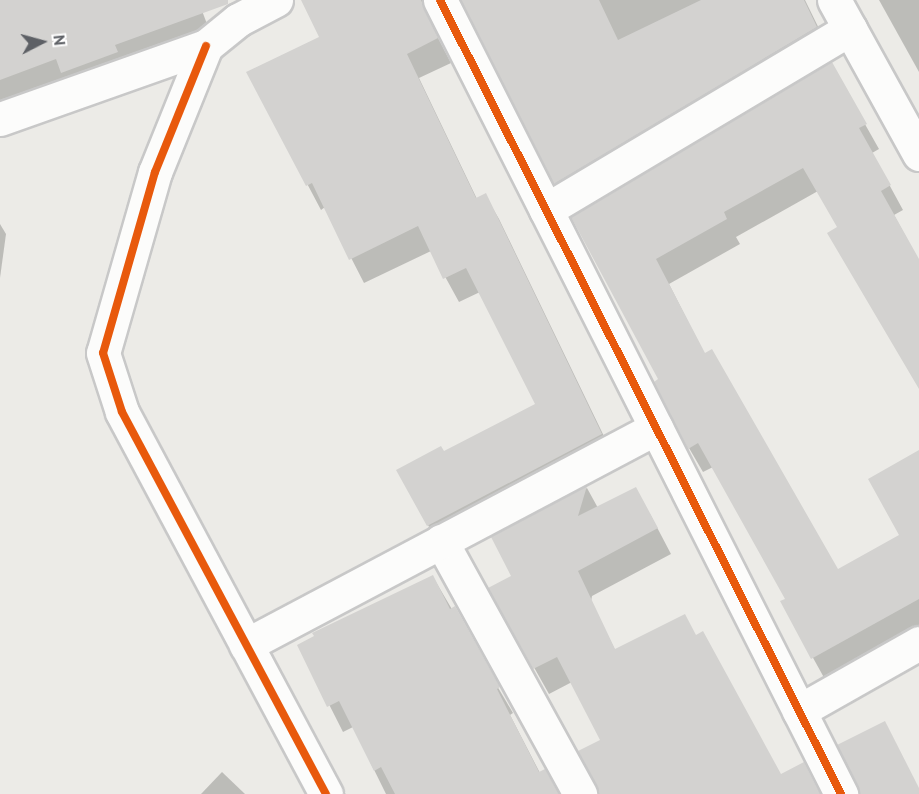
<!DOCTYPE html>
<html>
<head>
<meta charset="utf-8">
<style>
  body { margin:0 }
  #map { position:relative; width:919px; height:794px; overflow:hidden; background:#ecebe7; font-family:"PT Sans",sans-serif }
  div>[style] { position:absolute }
  .shadow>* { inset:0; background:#0003 }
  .building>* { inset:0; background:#d3d2d0 }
  .roads { filter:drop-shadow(2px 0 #c8c8c8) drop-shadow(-2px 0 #c8c8c8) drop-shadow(0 2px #c8c8c8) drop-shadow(0 -2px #c8c8c8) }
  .street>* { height:33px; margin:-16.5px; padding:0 16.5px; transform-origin:16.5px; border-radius:16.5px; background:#fcfcfb }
  .cycleway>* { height:8px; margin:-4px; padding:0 4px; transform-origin:4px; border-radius:4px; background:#e8590c }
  span { translate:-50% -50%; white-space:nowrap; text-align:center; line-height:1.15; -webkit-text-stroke:4.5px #fff; paint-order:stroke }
  .north { position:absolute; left:12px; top:12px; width:60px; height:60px; -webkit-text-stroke:4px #fff; paint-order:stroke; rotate:84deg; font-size:16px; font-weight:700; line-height:24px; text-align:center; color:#5d6065 }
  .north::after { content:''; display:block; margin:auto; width:21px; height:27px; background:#5d6065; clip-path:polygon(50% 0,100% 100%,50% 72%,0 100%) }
</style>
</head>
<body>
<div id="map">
  <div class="shadow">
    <div style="clip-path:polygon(0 0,198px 0,213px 40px,0 110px)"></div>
    <div style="clip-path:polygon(303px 0,805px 0,830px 51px,569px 207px,470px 14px,456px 5px,438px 14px,436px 34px,451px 63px,419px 78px,477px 199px,485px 195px,499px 219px,615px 459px,442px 549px,428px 525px,443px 453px,537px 404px,480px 292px,459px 302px,431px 251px,364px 283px,325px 207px,321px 210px,248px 72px,321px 37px)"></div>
    <div style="clip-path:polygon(879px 0,919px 0,919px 72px)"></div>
    <div style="clip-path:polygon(831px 64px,879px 149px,872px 153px,903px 210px,894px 215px,919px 261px,919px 386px,829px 233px,839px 228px,818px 191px,736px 237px,740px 244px,669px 284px,705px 355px,837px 571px,901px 536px,919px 452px,919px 631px,827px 683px,782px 602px,787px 599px,713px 467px,703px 472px,689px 448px,660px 380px,573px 218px)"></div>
    <div style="clip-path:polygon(0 224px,6px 234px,0 278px)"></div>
    <div style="clip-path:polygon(587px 488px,598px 508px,650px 514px,671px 554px,592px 596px,591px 602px,615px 650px,781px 776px,803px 764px,820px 794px,600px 794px,602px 740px,572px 682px,549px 694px,490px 589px,513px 577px,493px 537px)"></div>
    <div style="clip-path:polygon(433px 577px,513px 713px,510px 715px,540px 773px,558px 794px,386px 794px,353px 727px,343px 732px,299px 645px)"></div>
    <div style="clip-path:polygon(222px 772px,245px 794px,201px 794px)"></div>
  </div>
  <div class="building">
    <div style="clip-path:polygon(0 0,228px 0,228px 4px,115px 45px,118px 52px,61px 73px,56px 59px,0 80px)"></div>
    <div style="clip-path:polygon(301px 0,421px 0,438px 38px,407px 54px,476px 198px,486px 193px,602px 434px,427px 526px,396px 470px,441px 446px,444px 451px,535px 404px,466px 268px,443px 279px,418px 226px,349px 260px,312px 183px,306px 186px,246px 72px,319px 37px)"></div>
    <div style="clip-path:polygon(461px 0,599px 0,618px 40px,701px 0,804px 0,817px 27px,554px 184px)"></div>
    <div style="clip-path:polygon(832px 62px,867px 124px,859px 128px,891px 185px,881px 191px,919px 259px,919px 389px,827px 233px,837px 227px,803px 168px,724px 212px,727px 219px,656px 259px,705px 353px,712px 349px,838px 569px,899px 535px,868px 479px,919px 450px,919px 599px,811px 659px,780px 601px,785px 599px,698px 443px,688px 449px,654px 382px,658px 379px,571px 217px)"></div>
    <div style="clip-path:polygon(587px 486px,578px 516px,636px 487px,658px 528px,578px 571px,615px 649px,685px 614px,696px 635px,703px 631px,781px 774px,804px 762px,820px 794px,599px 794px,578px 751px,600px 740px,557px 657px,533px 669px,488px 588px,511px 576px,491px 537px)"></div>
    <div style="clip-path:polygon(433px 575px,450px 609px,455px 606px,500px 687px,497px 689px,539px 772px,545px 769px,559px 794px,395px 794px,381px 767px,374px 771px,339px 701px,327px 707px,297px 645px,314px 636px,312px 633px)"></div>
    <div style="clip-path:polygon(885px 721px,919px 788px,919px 794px,860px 794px,837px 745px)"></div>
  </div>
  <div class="roads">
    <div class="street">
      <div style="left:440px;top:0;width:890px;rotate:63.2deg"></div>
      <div style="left:834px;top:0;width:176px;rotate:61.1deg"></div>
      <div style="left:206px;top:46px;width:136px;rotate:112deg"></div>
      <div style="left:155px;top:172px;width:188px;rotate:106deg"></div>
      <div style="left:103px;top:353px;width:62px;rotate:72.1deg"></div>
      <div style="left:122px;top:412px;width:433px;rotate:61.9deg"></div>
      <div style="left:0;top:119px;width:219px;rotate:-19.5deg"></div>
      <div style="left:206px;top:46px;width:41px;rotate:-39.1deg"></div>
      <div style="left:238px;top:20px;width:43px;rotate:-27.8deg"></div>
      <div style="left:546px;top:210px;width:354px;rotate:-30.8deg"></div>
      <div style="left:441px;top:541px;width:289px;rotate:61.2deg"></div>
      <div style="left:246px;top:645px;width:464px;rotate:-27.9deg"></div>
      <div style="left:799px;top:711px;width:138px;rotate:-29.5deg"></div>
    </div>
  </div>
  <div class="cycleway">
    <div style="left:440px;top:0;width:890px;rotate:63.2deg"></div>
    <div style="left:206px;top:46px;width:136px;rotate:112deg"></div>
    <div style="left:155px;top:172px;width:188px;rotate:106deg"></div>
    <div style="left:103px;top:353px;width:62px;rotate:72.1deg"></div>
    <div style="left:122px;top:412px;width:433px;rotate:61.9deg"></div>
  </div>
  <div class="north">N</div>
</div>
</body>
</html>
